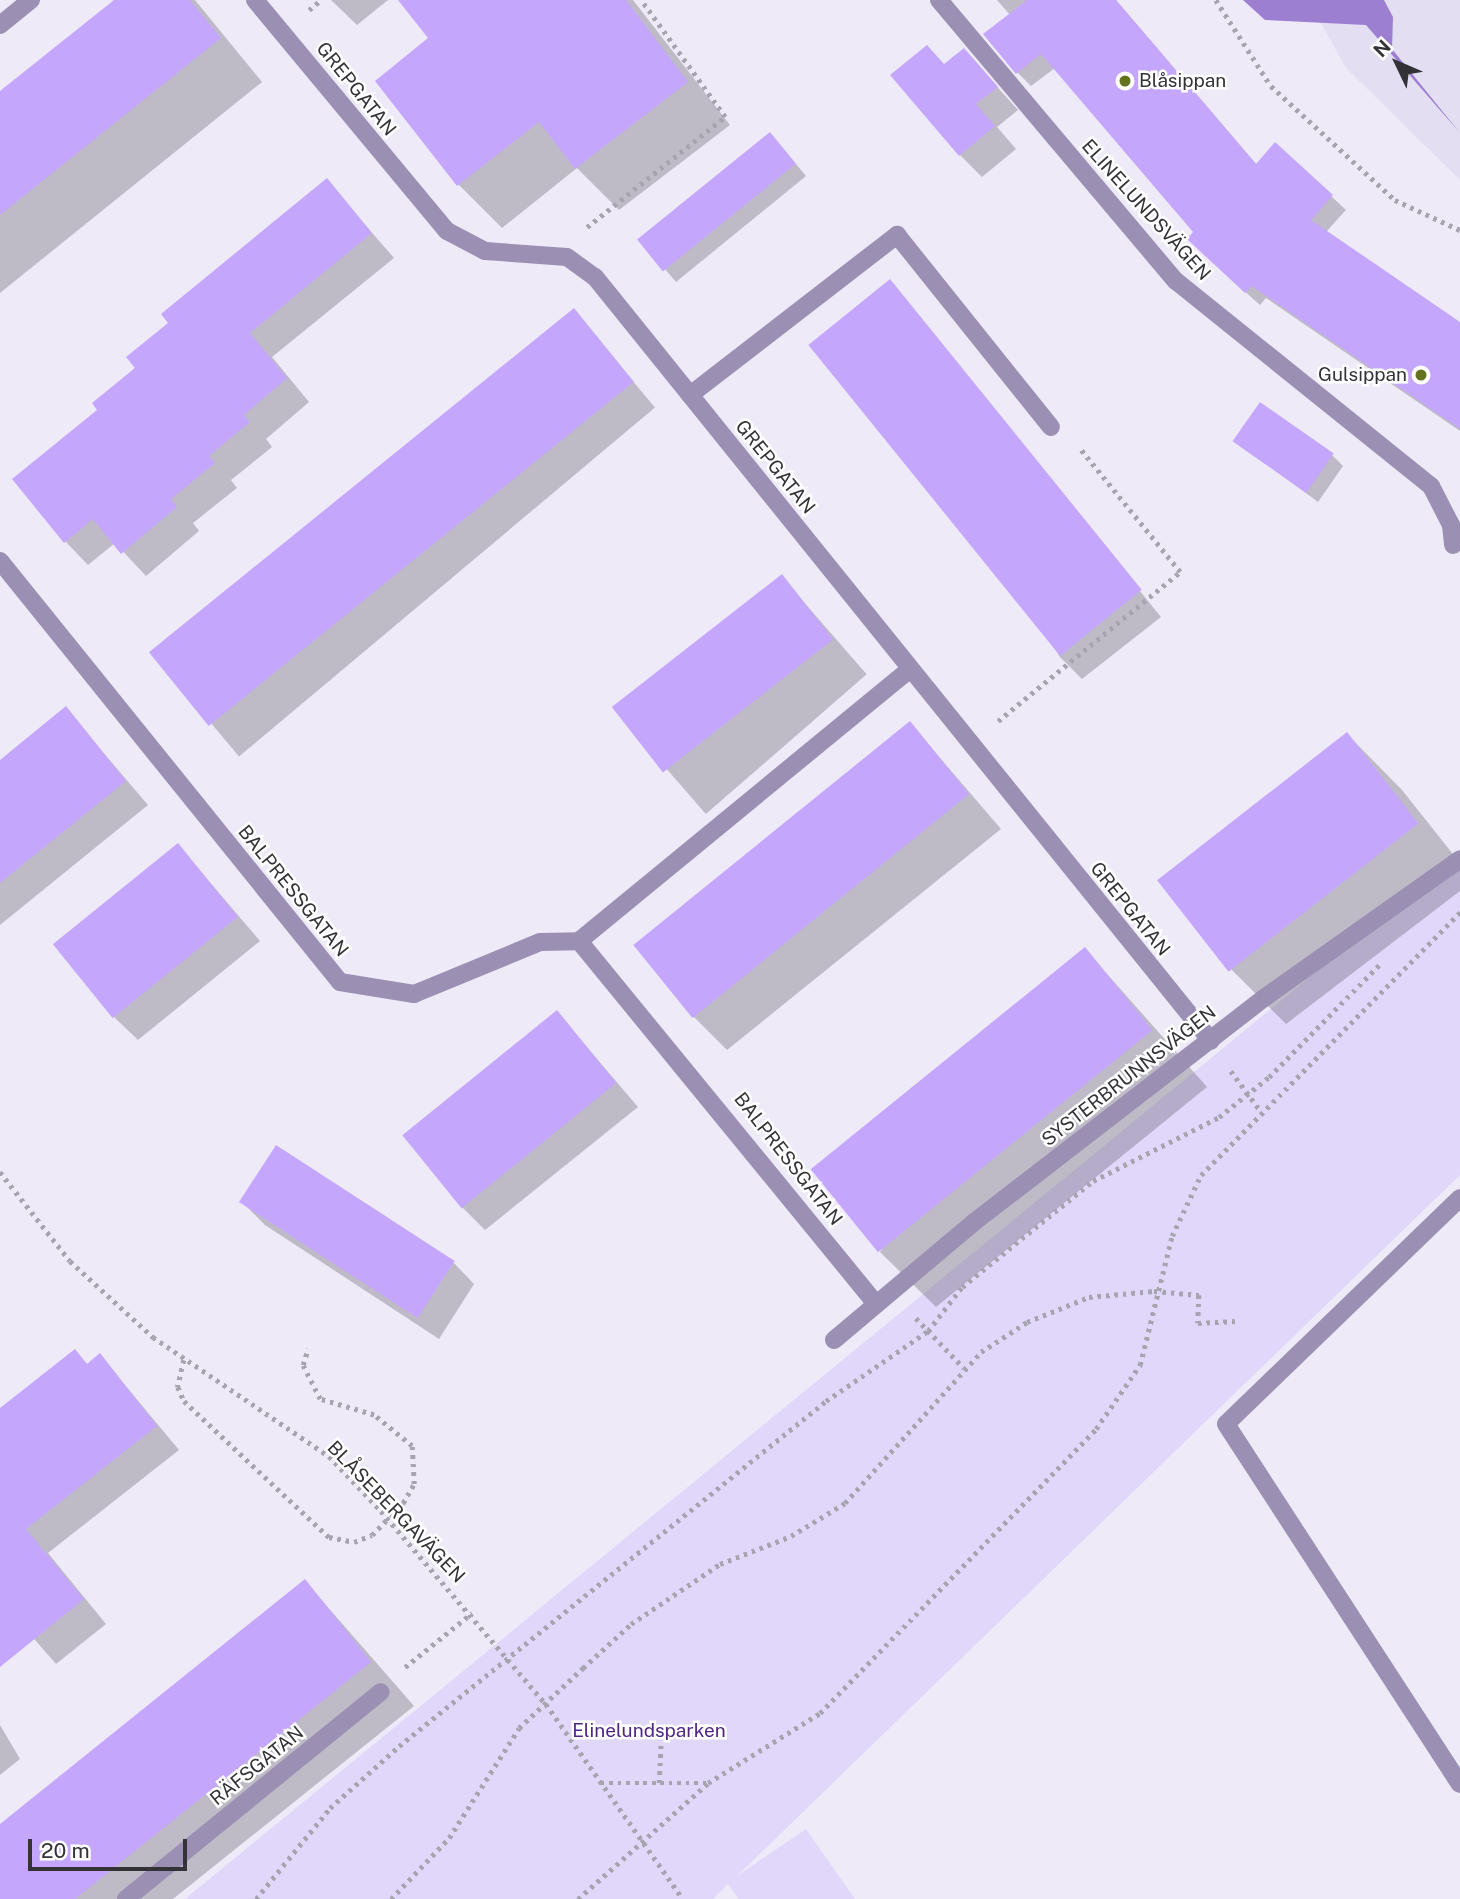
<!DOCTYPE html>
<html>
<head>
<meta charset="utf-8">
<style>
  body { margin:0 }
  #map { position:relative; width:1460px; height:1899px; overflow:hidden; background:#eeeaf8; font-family:"Public Sans",sans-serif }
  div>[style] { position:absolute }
  .built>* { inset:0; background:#e4def3 }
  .green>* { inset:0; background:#e1d7fa }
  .water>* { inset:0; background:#9c7fd1 }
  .shadow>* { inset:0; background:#0003; transform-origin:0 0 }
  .building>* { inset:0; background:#c4a7fc; transform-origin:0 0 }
  .path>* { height:4.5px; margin-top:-2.25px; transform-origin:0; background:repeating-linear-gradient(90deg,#a7a4af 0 3.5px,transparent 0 8.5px) }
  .minor>* { height:18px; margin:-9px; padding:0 9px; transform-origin:9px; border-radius:9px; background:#9b90b4 }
  .dots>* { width:19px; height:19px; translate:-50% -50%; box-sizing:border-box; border:4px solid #fff; border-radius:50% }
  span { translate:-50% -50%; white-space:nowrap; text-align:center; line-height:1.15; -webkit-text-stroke:5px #fff; paint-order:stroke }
  .poi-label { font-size:19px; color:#333237 }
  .left { translate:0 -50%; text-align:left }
  .right { translate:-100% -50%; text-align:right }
  .street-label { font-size:19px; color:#333237 }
  .park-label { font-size:19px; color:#502586 }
  .north { position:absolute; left:1362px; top:28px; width:70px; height:70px; -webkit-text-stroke:5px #fff; paint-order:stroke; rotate:314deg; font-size:19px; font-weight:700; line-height:28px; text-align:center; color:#333237 }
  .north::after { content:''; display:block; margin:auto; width:24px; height:32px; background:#333237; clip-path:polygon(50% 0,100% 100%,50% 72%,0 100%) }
  .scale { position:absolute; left:28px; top:1839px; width:159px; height:32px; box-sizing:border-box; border:4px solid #333237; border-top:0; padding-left:9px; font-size:21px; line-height:24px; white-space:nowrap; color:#333237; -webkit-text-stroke:5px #fff; paint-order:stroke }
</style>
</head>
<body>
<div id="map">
  <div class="built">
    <div style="clip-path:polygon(1308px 0,1460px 0,1460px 180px,1346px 68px)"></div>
  </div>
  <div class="green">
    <div style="clip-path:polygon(1460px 854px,1460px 1175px,737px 1876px,806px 1829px,855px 1899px,739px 1899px,728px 1884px,713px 1899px,185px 1899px)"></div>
  </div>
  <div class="water">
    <div style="clip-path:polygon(1243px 0,1384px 0,1393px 17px,1392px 49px,1460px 133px,1366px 25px,1265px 20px)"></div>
  </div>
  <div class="shadow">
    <div style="clip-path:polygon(116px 0,195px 0,262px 82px,0 293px,0 94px)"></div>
    <div style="clip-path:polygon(331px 0,388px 0,357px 25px)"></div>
    <div style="clip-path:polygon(479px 0,633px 0,730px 125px,619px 210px,577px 168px,502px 228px,459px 185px,377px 81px)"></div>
    <div style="clip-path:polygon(997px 0,1116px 0,1257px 165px,1275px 145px,1332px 197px,1346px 210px,1326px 232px,1460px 324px,1460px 431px,1266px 298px,1260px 305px,1202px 253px,1195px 232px,1055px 68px,1031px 86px,1017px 72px,1010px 15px)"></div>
    <div style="clip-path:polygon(964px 50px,1018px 110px,997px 127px,1016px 149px,982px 177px,960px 155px,945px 65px)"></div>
    <div style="clip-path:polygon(781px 146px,806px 176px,676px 282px,641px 241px)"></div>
    <div style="clip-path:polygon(327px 181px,394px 258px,272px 357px,309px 402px,266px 439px,272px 447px,231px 480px,237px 488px,193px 523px,199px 531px,146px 576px,115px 543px,88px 565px,65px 541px,100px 410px,171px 323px)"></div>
    <div style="clip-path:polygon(889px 281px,1161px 617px,1082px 679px,1059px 656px)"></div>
    <div style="left:574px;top:311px;width:126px;height:543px;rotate:50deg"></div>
    <div style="clip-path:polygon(1235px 441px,1332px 455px,1343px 466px,1318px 502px)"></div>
    <div style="left:782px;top:577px;width:129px;height:213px;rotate:49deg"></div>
    <div style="clip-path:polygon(66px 709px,148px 805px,0 925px,0 763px)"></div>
    <div style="clip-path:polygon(910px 723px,1001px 829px,727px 1050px,693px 1016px)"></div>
    <div style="clip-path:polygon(1347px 734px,1402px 790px,1460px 863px,1460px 891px,1286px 1024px,1230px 968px)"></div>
    <div style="clip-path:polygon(178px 845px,260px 941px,138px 1040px,114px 1017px)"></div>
    <div style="clip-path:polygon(1085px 949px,1207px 1087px,936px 1307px,880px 1252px)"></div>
    <div style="clip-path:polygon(557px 1012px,638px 1107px,485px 1230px,462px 1207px)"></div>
    <div style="clip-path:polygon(242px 1202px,451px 1260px,474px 1284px,439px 1339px,265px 1225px)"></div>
    <div style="clip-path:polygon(75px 1352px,88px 1365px,100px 1355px,179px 1450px,48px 1553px,106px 1624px,56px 1664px,0 1600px,0 1410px)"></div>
    <div style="clip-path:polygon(305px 1581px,414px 1706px,173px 1899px,0 1899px,0 1826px)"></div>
    <div style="clip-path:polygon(0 1725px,20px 1759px,0 1775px)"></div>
  </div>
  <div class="building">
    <div style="clip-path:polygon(114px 0,190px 0,221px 38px,0 215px,0 91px)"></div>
    <div style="clip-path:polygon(398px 0,626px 0,688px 82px,575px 169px,539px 122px,457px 186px,375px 81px,428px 38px)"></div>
    <div style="clip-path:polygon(1027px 0,1116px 0,1256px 164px,1275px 142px,1333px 195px,1311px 220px,1460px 322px,1460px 429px,1252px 286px,1245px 293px,1187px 239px,1193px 232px,1041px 54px,1016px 74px,983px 34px)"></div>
    <div style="clip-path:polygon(927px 45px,944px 64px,964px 48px,998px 87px,976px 104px,995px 126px,959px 156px,890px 75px)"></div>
    <div style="left:770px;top:132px;width:41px;height:171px;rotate:51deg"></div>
    <div style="clip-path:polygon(327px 178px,372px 233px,250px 333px,287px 378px,244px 415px,250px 422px,209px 456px,215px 463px,171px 499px,177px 507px,121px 554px,93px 519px,64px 543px,12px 479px,97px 410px,92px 403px,135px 368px,126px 357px,168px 323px,161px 314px)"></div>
    <div style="left:890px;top:279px;width:400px;height:105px;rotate:51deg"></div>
    <div style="left:574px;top:308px;width:95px;height:547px;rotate:51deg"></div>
    <div style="left:1260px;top:402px;width:90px;height:48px;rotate:35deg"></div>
    <div style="left:782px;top:574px;width:83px;height:216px;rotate:52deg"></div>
    <div style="clip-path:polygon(66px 706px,126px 781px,0 883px,0 760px)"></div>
    <div style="left:910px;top:721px;width:94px;height:356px;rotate:51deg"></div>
    <div style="left:1347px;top:732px;width:116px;height:241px;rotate:52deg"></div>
    <div style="left:178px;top:843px;width:95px;height:161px;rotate:51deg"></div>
    <div style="left:1085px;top:947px;width:107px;height:353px;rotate:51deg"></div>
    <div style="left:557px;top:1010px;width:94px;height:199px;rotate:51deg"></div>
    <div style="left:276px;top:1145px;width:213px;height:68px;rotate:33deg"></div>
    <div style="clip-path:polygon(75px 1349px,87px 1364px,100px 1353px,157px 1426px,26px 1529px,84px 1599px,0 1667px,0 1408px)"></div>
    <div style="clip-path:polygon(305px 1579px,371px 1662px,75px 1899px,0 1899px,0 1824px)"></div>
  </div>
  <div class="path">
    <div style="left:1216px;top:0;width:102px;rotate:57.4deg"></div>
    <div style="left:1271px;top:86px;width:168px;rotate:42.6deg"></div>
    <div style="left:1395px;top:200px;width:72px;rotate:24.8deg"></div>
    <div style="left:309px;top:10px;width:16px;rotate:-40deg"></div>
    <div style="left:587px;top:227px;width:176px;rotate:-38.6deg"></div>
    <div style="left:725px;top:117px;width:144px;rotate:-125.7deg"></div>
    <div style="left:998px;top:721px;width:235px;rotate:-39.3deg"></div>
    <div style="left:1180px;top:572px;width:159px;rotate:-129.1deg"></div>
    <div style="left:1231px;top:1071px;width:49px;rotate:53.4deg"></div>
    <div style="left:0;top:1172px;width:113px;rotate:51.8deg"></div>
    <div style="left:70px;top:1261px;width:113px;rotate:42.5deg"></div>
    <div style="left:153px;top:1337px;width:212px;rotate:34.1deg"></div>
    <div style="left:329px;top:1456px;width:76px;rotate:46.6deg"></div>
    <div style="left:381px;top:1511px;width:254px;rotate:49.5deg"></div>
    <div style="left:546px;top:1704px;width:238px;rotate:54.9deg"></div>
    <div style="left:916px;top:1318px;width:69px;rotate:46.2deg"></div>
    <div style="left:184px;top:1360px;width:28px;rotate:103deg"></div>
    <div style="left:178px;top:1387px;width:15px;rotate:67deg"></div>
    <div style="left:184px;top:1401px;width:199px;rotate:43.2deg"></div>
    <div style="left:329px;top:1537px;width:25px;rotate:11deg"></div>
    <div style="left:354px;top:1542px;width:19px;rotate:-21deg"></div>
    <div style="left:372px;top:1535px;width:45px;rotate:-45.9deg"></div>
    <div style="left:403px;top:1503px;width:22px;rotate:-60deg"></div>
    <div style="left:414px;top:1484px;width:38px;rotate:-93deg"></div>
    <div style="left:412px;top:1446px;width:49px;rotate:-140.8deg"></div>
    <div style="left:374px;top:1415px;width:56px;rotate:-163.5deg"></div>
    <div style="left:320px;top:1399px;width:38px;rotate:-117deg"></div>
    <div style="left:303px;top:1365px;width:17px;rotate:-73deg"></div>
    <div style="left:405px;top:1667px;width:86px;rotate:-38.9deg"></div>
    <div style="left:601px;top:1783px;width:107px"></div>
    <div style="left:659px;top:1783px;width:42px;rotate:-87.3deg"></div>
    <div style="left:256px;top:1899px;width:117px;rotate:-50.9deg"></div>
    <div style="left:330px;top:1808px;width:93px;rotate:-41.9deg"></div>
    <div style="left:399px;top:1746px;width:549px;rotate:-38.94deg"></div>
    <div style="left:826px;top:1401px;width:124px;rotate:-34.5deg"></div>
    <div style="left:928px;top:1331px;width:56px;rotate:-52.3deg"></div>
    <div style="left:962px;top:1287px;width:169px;rotate:-39deg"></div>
    <div style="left:1093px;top:1181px;width:141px;rotate:-26.9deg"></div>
    <div style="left:1219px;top:1117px;width:64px;rotate:-38.7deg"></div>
    <div style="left:1269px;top:1077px;width:158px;rotate:-45.5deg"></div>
    <div style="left:391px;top:1899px;width:84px;rotate:-46.4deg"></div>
    <div style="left:449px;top:1838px;width:130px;rotate:-57.5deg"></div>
    <div style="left:519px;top:1728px;width:88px;rotate:-43.2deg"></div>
    <div style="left:583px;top:1668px;width:65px;rotate:-42.5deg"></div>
    <div style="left:631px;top:1624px;width:107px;rotate:-34deg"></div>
    <div style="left:720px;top:1564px;width:76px;rotate:-21.5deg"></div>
    <div style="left:791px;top:1536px;width:63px;rotate:-31.4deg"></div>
    <div style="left:845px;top:1503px;width:203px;rotate:-48deg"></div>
    <div style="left:981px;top:1352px;width:55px;rotate:-33.1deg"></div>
    <div style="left:1027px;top:1322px;width:67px;rotate:-22deg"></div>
    <div style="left:1089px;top:1297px;width:65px;rotate:-5.3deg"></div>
    <div style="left:1154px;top:1291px;width:45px;rotate:5.1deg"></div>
    <div style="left:1199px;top:1295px;width:28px;rotate:92deg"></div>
    <div style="left:1198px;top:1323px;width:37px;rotate:-3deg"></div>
    <div style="left:578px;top:1899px;width:174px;rotate:-41.7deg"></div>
    <div style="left:708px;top:1783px;width:132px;rotate:-32deg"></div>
    <div style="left:820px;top:1713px;width:396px;rotate:-45.8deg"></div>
    <div style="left:1096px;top:1429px;width:78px;rotate:-55.5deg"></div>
    <div style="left:1140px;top:1365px;width:133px;rotate:-76.1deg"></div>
    <div style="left:1172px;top:1236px;width:68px;rotate:-64.6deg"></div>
    <div style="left:1201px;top:1175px;width:369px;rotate:-45.4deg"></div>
  </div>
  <div class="minor">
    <div style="left:255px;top:0;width:300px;rotate:50.3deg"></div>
    <div style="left:447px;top:231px;width:43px;rotate:27.8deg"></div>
    <div style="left:485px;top:251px;width:82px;rotate:4.2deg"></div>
    <div style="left:567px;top:257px;width:34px;rotate:36deg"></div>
    <div style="left:595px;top:277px;width:981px;rotate:51.12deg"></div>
    <div style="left:939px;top:0;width:368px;rotate:49.9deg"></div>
    <div style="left:1176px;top:281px;width:327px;rotate:38.8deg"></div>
    <div style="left:1431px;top:486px;width:44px;rotate:62.9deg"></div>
    <div style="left:1451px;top:525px;width:20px;rotate:84deg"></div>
    <div style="left:0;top:25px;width:40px;rotate:-39deg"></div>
    <div style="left:690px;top:395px;width:262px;rotate:-37.7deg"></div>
    <div style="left:897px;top:235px;width:246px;rotate:51.3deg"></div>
    <div style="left:0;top:561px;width:541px;rotate:51.08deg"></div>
    <div style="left:340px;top:982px;width:75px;rotate:9.2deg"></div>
    <div style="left:414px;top:994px;width:136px;rotate:-22.4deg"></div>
    <div style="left:540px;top:942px;width:39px;rotate:-1deg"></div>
    <div style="left:579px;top:941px;width:469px;rotate:50.7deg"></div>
    <div style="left:579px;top:941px;width:427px;rotate:-39.4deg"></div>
    <div style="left:1460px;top:1198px;width:325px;rotate:136deg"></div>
    <div style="left:1226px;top:1424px;width:429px;rotate:57deg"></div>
    <div style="left:834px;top:1340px;width:182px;rotate:-40.1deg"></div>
    <div style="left:973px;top:1223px;width:368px;rotate:-37.7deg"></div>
    <div style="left:1264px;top:998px;width:240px;rotate:-35.3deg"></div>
    <div style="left:126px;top:1899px;width:328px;rotate:-39.1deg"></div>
  </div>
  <div class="dots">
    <div style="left:1125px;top:81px;background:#63721f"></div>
    <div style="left:1421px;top:375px;background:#63721f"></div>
  </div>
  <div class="poi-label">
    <span class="left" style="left:1139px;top:81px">Blåsippan</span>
    <span class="right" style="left:1407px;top:375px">Gulsippan</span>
  </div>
  <div class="street-label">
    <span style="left:356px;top:89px;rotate:51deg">GREPGATAN</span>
    <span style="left:1146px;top:210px;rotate:48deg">ELINELUNDSVÄGEN</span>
    <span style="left:775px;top:467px;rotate:51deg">GREPGATAN</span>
    <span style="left:293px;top:891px;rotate:51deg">BALPRESSGATAN</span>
    <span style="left:1130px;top:909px;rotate:51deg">GREPGATAN</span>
    <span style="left:1129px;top:1076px;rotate:-38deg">SYSTERBRUNNSVÄGEN</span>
    <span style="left:788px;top:1159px;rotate:52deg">BALPRESSGATAN</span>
    <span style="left:396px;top:1512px;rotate:46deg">BLÅSEBERGAVÄGEN</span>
    <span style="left:257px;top:1766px;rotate:-39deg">RÄFSGATAN</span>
  </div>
  <div class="park-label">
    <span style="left:649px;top:1731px">Elinelundsparken</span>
  </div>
  <div class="north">N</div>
  <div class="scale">20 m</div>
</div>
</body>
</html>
